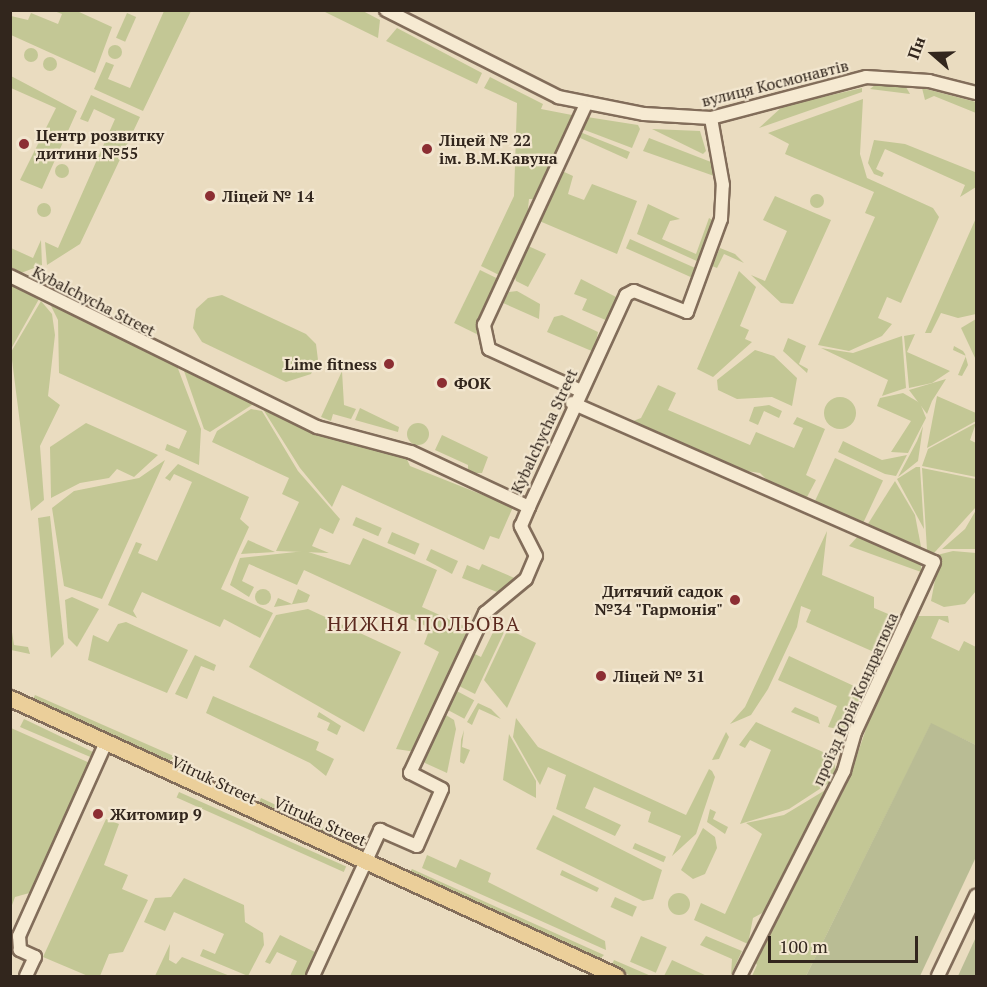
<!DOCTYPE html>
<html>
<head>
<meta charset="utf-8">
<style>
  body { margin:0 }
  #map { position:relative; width:987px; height:987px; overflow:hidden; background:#eadcc0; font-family:"PT Serif",serif }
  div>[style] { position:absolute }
  .green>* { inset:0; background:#c3c795; transform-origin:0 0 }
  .round { border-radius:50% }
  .cemetery>* { inset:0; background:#b9bc94 }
  .roads { filter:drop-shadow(2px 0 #826d5a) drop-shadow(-2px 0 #826d5a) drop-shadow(0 2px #826d5a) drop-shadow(0 -2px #826d5a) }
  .minor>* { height:12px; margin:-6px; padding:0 6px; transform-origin:6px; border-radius:6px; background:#f6ead2 }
  .major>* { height:15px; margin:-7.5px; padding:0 7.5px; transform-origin:7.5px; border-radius:7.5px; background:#ebcf9a }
  .dots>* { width:16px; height:16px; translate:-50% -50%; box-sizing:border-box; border:3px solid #f2e6cf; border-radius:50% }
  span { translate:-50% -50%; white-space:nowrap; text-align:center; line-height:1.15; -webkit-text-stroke:4.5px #f2e6cf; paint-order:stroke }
  .street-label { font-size:16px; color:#32261d }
  .poi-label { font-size:16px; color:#32261d; font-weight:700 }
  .left { translate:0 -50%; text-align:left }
  .right { translate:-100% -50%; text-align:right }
  .quarter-label { font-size:20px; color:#5c2a1f; letter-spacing:1.5px }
  .frame { position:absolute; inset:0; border:12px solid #32261d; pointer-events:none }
  .north { position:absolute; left:903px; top:24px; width:60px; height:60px; -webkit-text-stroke:4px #f2e6cf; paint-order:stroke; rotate:290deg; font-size:16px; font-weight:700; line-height:24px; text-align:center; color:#32261d }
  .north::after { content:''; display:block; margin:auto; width:21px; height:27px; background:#32261d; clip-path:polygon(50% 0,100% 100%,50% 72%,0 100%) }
  .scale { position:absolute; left:768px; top:936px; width:150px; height:27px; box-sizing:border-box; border:3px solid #32261d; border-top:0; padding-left:8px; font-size:18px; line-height:21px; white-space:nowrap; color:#32261d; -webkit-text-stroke:4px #f2e6cf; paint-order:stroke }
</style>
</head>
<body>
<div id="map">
  <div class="green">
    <div style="clip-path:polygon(54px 11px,77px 11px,112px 27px,95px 73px,11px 35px,11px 16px,28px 20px,31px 13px,58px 24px,62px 14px)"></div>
    <div style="clip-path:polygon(164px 11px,191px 11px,143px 111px,94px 89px,106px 62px,114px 65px,108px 79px,130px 88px)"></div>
    <div style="clip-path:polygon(323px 11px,363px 11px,380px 20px,378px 38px)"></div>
    <div style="left:127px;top:13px;width:10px;height:27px;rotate:24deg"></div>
    <div style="clip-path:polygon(397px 28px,482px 73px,477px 84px,386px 41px)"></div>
    <div class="round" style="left:108px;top:45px;width:14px;height:14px"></div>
    <div class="round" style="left:24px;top:48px;width:14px;height:14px"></div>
    <div class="round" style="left:43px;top:57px;width:14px;height:14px"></div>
    <div style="clip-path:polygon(11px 76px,77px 111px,42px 189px,20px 180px,56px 108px,11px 88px)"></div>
    <div style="clip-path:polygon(490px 77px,543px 104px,541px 109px,577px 116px,539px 199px,529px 199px,526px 228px,505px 278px,481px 266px,514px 196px,517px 103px,484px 88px)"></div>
    <div style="clip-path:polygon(875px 85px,906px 87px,910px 94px,870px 89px)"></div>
    <div style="clip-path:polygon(862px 88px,862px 92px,759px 128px,783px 106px)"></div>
    <div style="clip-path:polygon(922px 88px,976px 102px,976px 113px,934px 96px,925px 100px)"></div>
    <div style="clip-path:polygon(91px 95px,140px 117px,80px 244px,47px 265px,45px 242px,58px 248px,115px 119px,94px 109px,88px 122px,80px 119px)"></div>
    <div style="clip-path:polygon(863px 99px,860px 154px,867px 178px,933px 208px,939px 217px,901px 303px,887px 297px,878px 318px,892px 324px,882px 336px,849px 351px,818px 345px,875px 217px,865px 213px,874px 192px,785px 154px,789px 144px,768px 133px)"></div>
    <div style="clip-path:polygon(587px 117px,638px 125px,640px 129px,632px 148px,582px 129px)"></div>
    <div style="clip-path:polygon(652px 129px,700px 131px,706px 151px,703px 154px)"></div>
    <div style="clip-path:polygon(580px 132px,630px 152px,627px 159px,578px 137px)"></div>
    <div style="clip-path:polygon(649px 138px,711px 162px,717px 177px,643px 151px)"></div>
    <div style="clip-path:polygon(874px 140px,905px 144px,975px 172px,976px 187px,960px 197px,965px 185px,885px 149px,876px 169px,884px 173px,882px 177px,874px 174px,868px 163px)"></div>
    <div class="round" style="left:55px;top:164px;width:14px;height:14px"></div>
    <div style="clip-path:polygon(560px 170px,573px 176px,568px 194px,584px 200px,592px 184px,637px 201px,617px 254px,537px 220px)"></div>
    <div class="round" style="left:810px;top:194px;width:14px;height:14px"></div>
    <div style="clip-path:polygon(775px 196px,831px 220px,793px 304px,781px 303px,751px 275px,765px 281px,787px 231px,763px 220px)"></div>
    <div class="round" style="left:37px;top:203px;width:14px;height:14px"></div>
    <div style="clip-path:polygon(648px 204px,680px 219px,670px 221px,662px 239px,696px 254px,709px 218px,714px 221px,699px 262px,637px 234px)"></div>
    <div style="clip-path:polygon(976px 218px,976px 314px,958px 318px,941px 313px,931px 333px,925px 333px)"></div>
    <div style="left:630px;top:239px;width:72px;height:10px;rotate:24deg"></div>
    <div style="clip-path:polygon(41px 240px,42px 265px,21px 273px,11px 267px,11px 248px,33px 258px)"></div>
    <div style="clip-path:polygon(526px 245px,546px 254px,528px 287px,516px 281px,514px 273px)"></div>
    <div style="clip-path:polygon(720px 248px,735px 254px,744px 263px,724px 254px,717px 268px,712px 266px)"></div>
    <div style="left:480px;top:270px;width:25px;height:59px;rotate:26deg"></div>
    <div style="clip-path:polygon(739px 271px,756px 287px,740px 326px,749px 330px,745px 339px,752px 342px,713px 377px,697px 369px)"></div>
    <div style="clip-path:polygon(581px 279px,620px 299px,608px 321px,582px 310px,587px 299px,574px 294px)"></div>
    <div style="clip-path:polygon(11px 283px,39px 299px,11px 349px)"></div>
    <div style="clip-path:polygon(517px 291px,540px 304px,539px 319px,503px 303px,509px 292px)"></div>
    <div style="clip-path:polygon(222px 295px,306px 334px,316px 344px,318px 360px,311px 374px,286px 382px,202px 342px,193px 328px,196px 309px,208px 298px)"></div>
    <div style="clip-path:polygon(41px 301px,52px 314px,55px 335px,48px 396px,60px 405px,40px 446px,44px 500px,31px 511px,11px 352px)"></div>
    <div style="clip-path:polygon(49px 302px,177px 366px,201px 429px,199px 465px,165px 450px,167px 444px,179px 449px,187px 431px,59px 373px,58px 320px)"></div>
    <div style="clip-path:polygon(562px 315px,598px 332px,594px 352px,547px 332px,554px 317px)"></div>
    <div style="clip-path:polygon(976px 319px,976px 360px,961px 328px)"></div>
    <div style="clip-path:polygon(915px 334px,907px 352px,950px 371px,932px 383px,909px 388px,904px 336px)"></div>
    <div style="clip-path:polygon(902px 336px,906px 388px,882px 396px,888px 380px,821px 348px,853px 353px)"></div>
    <div style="clip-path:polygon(788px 338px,806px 346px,799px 364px,808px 369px,807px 373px,783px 351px)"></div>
    <div style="clip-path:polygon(954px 346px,963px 351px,965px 354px,968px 365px,962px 376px,958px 375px,966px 356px,953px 350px)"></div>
    <div style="clip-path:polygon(755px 350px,774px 356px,797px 378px,792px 406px,772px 397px,737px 399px,718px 390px,717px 380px)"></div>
    <div style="clip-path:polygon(183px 368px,255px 403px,210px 432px,204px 429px)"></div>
    <div style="clip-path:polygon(342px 371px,344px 405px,356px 409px,351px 419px,333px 414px,331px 421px,321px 417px)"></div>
    <div style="clip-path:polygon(946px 379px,932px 401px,927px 414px,909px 390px)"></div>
    <div style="clip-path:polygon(658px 385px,676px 393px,668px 410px,750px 445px,756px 432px,794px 448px,803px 428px,793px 424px,797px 417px,825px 429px,806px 475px,816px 480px,807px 497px,778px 491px,760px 473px,733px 469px,628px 423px,641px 418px)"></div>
    <div style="clip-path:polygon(903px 393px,920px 403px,926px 418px,908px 453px,891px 452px,911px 421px,877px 406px,880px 398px)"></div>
    <div style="clip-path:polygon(937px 396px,976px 413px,976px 421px,927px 448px)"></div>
    <div class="round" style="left:824px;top:397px;width:32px;height:32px"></div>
    <div style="clip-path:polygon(769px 405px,782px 411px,779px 418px,764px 411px,758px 425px,749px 421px,754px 407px)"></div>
    <div style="clip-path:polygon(261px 406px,332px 437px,405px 455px,410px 466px,513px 507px,499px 539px,490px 536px,484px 550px,342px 485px,332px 507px,300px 468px)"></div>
    <div style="clip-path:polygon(360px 408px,399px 427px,398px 432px,355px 420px)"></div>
    <div style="clip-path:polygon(251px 409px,262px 411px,298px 471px,340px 519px,333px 534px,320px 528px,312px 546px,329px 553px,276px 551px,299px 502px,282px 494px,289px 478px,212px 442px,217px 431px)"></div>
    <div style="clip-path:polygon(86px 423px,158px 455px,134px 477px,117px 469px,109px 478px,80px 483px,51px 498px,50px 447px)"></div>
    <div style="clip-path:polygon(976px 423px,970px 440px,976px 443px,976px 477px,922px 466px,928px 449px)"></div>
    <div class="round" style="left:407px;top:423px;width:22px;height:22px"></div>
    <div style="clip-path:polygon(923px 426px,918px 461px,898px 477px,917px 441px)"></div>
    <div style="clip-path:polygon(442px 435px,488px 457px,482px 473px,468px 473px,468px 465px,435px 450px)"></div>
    <div style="clip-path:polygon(843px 441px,882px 460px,907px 455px,896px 476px,885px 474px,838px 452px)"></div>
    <div style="left:835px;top:458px;width:53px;height:49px;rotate:25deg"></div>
    <div style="clip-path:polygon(165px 460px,102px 599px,64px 586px,52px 508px,74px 491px,139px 478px)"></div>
    <div style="clip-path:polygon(178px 464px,249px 497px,240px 519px,249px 527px,221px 589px,273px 613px,260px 638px,224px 619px,220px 627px,142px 592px,133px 611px,137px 618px,108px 605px,136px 542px,142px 544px,138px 553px,157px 561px,192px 482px,174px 474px,170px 481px,165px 478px)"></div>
    <div style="clip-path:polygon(916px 467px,920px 467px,924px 529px,897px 479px)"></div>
    <div style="clip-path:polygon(922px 468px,976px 479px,976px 507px,934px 553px,927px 550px)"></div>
    <div style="clip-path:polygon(895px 481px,915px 515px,922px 552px,866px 527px)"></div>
    <div style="clip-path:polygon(976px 510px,976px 549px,942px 549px,965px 529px)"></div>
    <div style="clip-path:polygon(50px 516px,64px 644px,51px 658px,38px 518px)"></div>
    <div style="left:356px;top:517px;width:28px;height:9px;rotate:23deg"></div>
    <div style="clip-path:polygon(827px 531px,822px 575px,874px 597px,874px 608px,900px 619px,883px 656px,806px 622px,811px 610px,801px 606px,797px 627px,768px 689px,751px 715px,730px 724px,745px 707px)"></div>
    <div style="left:392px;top:532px;width:30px;height:12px;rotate:23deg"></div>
    <div style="clip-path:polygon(860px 534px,921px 559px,921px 572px,849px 546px)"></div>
    <div style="clip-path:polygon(363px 538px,437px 570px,422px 607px,473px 630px,416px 752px,396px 749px,439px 652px,424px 644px,430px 628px,304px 570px,297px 585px,249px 564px,242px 581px,254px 587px,249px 597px,230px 585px,240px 558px,305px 551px,350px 565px)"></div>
    <div style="clip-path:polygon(248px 540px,275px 552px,241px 554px)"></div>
    <div style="clip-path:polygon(431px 549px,458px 561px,452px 574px,426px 560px)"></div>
    <div style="clip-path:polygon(953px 551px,976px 553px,976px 591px,965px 604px,944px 607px,931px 601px,935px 580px,928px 576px,937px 555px)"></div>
    <div style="clip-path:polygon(482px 564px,519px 580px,502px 594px,462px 578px,467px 565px,479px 570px)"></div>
    <div style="clip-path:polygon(298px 589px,310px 595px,307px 602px,274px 607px,278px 598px,292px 604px)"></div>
    <div class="round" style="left:255px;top:589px;width:16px;height:16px"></div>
    <div style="clip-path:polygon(72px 597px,99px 609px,77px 647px,68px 638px,65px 600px)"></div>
    <div style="clip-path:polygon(308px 609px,401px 652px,364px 732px,249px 667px,276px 615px)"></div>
    <div style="clip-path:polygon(916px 616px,948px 616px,949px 623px,939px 619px,931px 638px,959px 651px,964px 641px,976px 647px,976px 745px,931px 724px,806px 976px,752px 976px,757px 965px,752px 957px,853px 767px,877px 697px)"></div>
    <div style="clip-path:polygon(10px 619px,14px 645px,28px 647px,30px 654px,11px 650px)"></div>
    <div style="clip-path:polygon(126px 622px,188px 650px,167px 693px,88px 660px,93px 635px,108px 642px,118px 624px)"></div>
    <div style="clip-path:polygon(497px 624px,506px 628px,475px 694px,455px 684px,471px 652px,481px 657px)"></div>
    <div style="clip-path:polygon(508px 629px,536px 643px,507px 708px,484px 680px)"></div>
    <div style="clip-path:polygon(195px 655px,216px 665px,214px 671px,201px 666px,187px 699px,175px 694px)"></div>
    <div style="clip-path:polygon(789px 656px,867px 692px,847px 731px,828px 727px,837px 706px,778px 680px)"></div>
    <div style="left:453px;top:689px;width:24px;height:21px;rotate:28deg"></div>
    <div style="clip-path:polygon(35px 695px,176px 757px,166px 762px,32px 701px)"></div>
    <div style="clip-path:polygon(213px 696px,319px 742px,316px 750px,334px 759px,326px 776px,310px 763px,206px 713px)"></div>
    <div style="clip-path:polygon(478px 703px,491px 709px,501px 719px,479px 709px,472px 725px,467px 722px)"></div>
    <div style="clip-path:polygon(795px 707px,818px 717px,820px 724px,791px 712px)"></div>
    <div style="clip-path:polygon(319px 712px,341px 726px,337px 735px,327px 730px,330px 723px,317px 717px)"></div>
    <div style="clip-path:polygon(441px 712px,454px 720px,456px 729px,447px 773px,425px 763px,422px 754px)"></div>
    <div style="clip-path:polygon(516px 718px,538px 747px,686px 815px,709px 769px,712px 771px,715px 777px,696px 834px,672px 856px,681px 836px,648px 822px,651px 812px,594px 787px,585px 808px,621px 825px,615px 836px,556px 809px,566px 775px,548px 767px,540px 785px,513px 737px)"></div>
    <div style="clip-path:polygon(24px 719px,93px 752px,95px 759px,20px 727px)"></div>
    <div style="clip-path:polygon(756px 722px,832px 756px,838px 777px,789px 809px,740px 824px,771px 750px,750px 740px,745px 748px,739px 745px)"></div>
    <div style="clip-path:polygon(11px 728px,92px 764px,33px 892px,15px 897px,11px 908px)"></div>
    <div style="clip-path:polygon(464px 730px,462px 747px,470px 750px,464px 764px,460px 762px,461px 740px)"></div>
    <div style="clip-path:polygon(726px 732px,729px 737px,719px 759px,712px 760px)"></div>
    <div style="clip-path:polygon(509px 734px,536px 781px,536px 798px,503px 780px)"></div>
    <div style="clip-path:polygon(181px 761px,216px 777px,212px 784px,182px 770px)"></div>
    <div style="clip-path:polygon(832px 786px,764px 912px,753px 918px,748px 944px,694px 920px,701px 903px,725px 914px,762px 834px,746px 823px,784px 815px)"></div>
    <div style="left:179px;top:792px;width:183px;height:6px;rotate:24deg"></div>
    <div style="left:261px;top:798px;width:108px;height:8px;rotate:25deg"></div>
    <div style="clip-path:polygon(710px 809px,716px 812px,713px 819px,728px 827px,725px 834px,707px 822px)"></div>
    <div style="clip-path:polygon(553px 815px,662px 870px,653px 899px,643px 901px,536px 849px)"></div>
    <div style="clip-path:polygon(106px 819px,119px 824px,104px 865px,128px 875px,122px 889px,148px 900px,123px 952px,109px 954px,100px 976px,88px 976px,43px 957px)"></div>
    <div style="clip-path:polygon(703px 828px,715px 837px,717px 848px,705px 874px,693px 879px,681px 870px)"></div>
    <div style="left:635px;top:843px;width:34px;height:6px;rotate:24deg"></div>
    <div style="clip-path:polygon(427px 855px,456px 868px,460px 859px,491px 873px,488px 882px,605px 941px,606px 950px,422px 868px)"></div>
    <div style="clip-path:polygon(412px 869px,604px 955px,598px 961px,409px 874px)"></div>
    <div style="clip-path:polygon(562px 870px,599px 888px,597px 892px,560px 875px)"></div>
    <div style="clip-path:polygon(184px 878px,244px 905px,245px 922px,263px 933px,264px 945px,248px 976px,200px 956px,203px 949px,215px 954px,224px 934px,174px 912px,165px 931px,144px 922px,155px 898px,171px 897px)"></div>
    <div class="round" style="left:668px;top:893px;width:22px;height:22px"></div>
    <div style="left:615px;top:897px;width:24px;height:11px;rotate:24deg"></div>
    <div style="clip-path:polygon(280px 935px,315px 952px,305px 976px,290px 976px,297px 961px,277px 952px,270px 964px,265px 962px)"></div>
    <div style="left:641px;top:936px;width:28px;height:28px;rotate:23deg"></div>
    <div style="clip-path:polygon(706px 936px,742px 951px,731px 975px,732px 959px,700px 945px)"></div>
    <div style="clip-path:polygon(170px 944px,169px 960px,176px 964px,182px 957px,230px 976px,155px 976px)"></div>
    <div style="clip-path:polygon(614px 960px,651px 976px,631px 976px,611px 967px)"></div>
    <div style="clip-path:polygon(672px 960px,707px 976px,664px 976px)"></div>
  </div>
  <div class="cemetery">
    <div style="clip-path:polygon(931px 723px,976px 745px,976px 857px,920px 976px,806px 976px)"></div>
    <div style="clip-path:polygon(976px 937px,976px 976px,958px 976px)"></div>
  </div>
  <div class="roads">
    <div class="minor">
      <div style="left:386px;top:10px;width:193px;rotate:26.8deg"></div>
      <div style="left:558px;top:97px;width:88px;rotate:11.2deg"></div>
      <div style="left:644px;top:114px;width:67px;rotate:3.4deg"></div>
      <div style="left:711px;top:118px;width:160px;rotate:-14.8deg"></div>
      <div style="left:866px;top:77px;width:63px;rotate:3.6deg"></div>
      <div style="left:929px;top:81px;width:49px;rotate:14.3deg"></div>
      <div style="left:10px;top:276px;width:342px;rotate:26.2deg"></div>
      <div style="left:317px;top:427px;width:97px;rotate:14.9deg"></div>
      <div style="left:411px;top:452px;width:130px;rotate:25deg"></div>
      <div style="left:529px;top:507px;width:233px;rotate:-65.4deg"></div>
      <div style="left:626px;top:295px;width:9px;rotate:-27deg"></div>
      <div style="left:634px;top:291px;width:57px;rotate:21.6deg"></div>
      <div style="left:687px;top:312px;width:99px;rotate:-69.9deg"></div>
      <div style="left:721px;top:219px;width:34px;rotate:-87deg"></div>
      <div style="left:723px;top:185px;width:68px;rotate:-100.2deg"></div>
      <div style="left:581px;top:391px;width:101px;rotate:-155.5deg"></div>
      <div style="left:489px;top:349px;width:25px;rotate:-102deg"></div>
      <div style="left:484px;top:325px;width:241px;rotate:-65.2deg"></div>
      <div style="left:572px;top:403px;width:395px;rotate:23.7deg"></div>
      <div style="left:934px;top:562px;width:187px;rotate:114.9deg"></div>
      <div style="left:855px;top:732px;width:41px;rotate:105.8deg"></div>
      <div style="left:844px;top:771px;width:230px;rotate:116.9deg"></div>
      <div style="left:26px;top:976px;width:21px;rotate:-65deg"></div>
      <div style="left:35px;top:957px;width:17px;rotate:-155deg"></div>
      <div style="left:20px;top:950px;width:14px;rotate:-94deg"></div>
      <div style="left:19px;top:936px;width:205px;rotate:-65.8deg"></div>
      <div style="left:313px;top:976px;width:161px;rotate:-65.3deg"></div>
      <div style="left:380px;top:830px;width:40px;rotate:23.4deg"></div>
      <div style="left:417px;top:846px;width:62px;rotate:-66.3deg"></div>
      <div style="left:442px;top:789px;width:36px;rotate:-153deg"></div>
      <div style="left:410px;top:773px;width:177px;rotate:-64.9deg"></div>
      <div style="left:485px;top:613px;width:53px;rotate:-39.7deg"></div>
      <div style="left:526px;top:579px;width:25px;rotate:-67deg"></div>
      <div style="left:536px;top:556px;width:34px;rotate:-117deg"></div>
      <div style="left:521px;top:526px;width:21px;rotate:-67deg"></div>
      <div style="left:938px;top:976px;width:89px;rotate:-64.6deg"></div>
    </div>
    <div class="major">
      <div style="left:10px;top:698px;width:667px;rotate:24.64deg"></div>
    </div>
  </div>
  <div class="dots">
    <div style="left:24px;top:144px;background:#8c2e33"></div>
    <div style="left:427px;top:149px;background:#8c2e33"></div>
    <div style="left:210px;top:196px;background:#8c2e33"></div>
    <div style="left:389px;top:364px;background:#8c2e33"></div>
    <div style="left:442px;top:383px;background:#8c2e33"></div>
    <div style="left:735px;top:600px;background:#8c2e33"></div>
    <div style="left:601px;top:676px;background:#8c2e33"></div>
    <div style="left:98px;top:814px;background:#8c2e33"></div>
  </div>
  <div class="street-label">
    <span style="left:775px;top:83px;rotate:-14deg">вулиця Космонавтів</span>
    <span style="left:94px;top:301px;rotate:27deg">Kybalchycha Street</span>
    <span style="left:544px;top:431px;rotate:-65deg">Kybalchycha Street</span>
    <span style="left:855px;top:699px;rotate:-66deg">проїзд Юрія Кондратюка</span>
    <span style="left:214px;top:780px;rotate:25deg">Vitruk Street</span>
    <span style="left:320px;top:821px;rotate:24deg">Vitruka Street</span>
  </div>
  <div class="poi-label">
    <span class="left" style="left:36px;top:144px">Центр розвитку<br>дитини №55</span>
    <span class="left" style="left:439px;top:149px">Ліцей № 22<br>ім. В.М.Кавуна</span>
    <span class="left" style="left:222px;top:196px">Ліцей № 14</span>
    <span class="right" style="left:377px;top:364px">Lime fitness</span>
    <span class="left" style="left:454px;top:383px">ФОК</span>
    <span class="right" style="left:723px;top:600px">Дитячий садок<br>№34 "Гармонія"</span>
    <span class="left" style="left:613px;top:676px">Ліцей № 31</span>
    <span class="left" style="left:110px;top:814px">Житомир 9</span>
  </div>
  <div class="quarter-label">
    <span style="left:424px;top:623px">НИЖНЯ ПОЛЬОВА</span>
  </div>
  <div class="frame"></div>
  <div class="north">Пн</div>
  <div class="scale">100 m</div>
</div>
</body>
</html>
